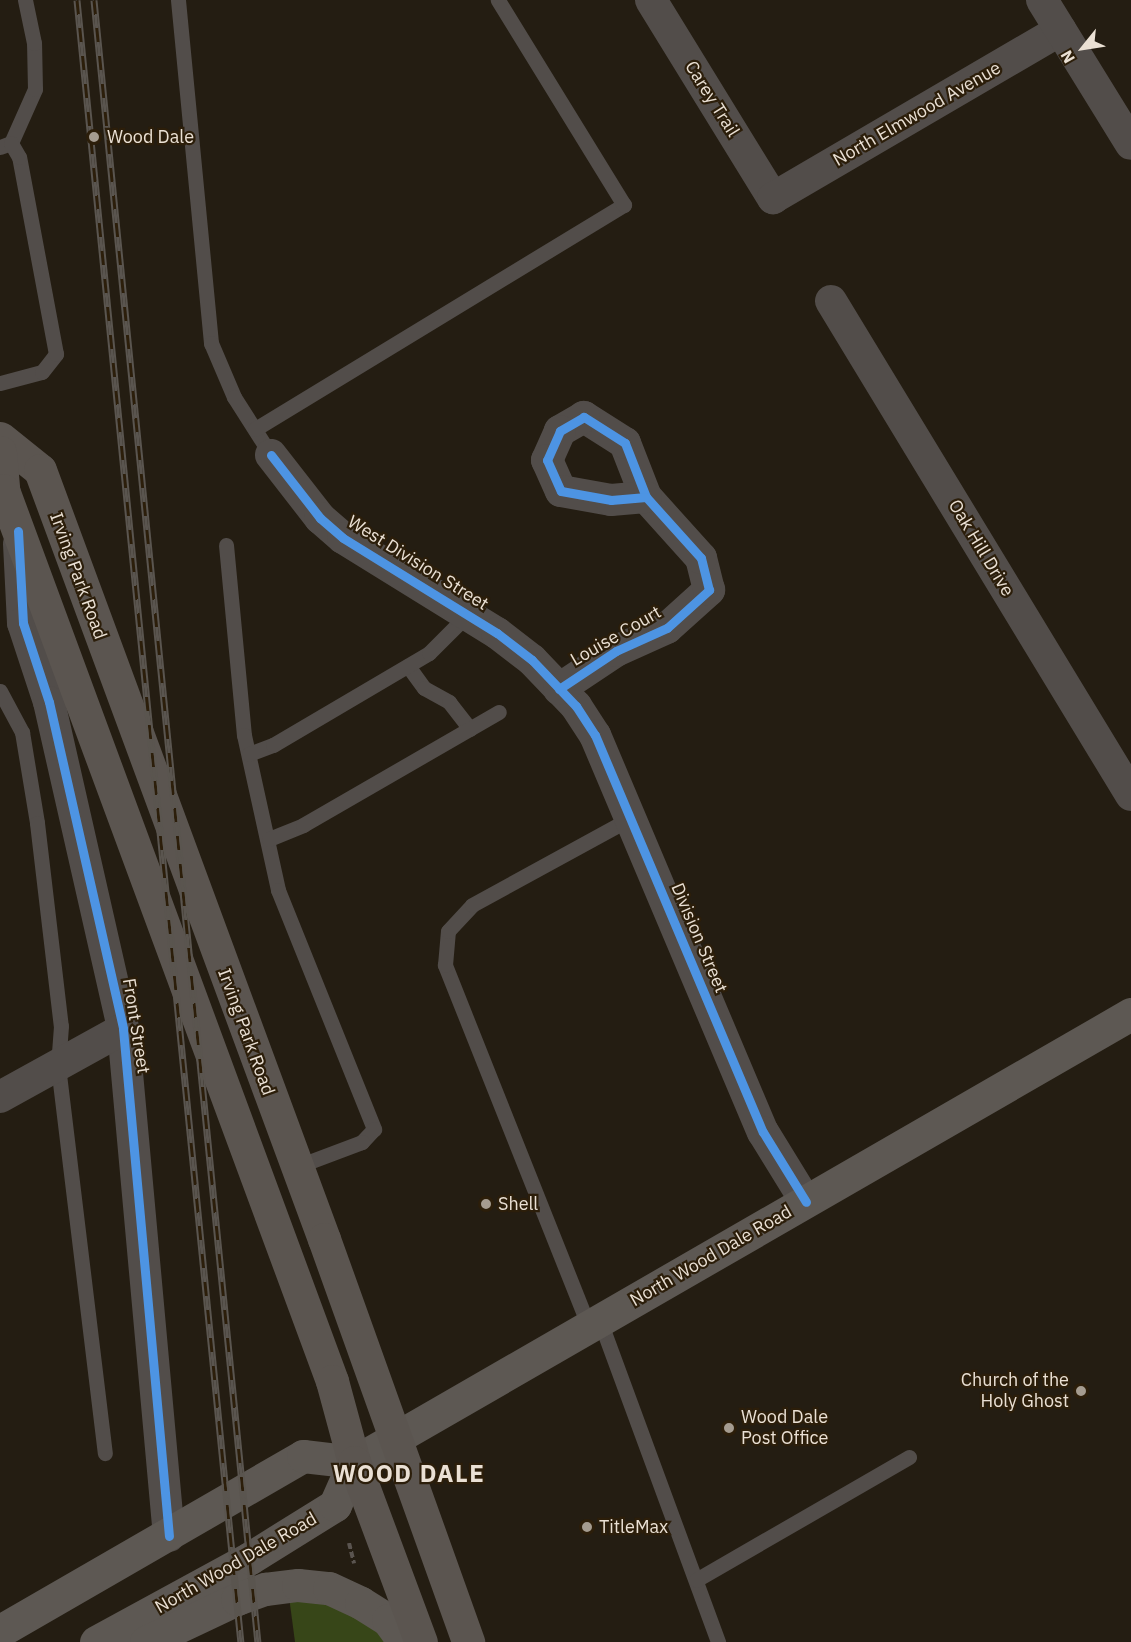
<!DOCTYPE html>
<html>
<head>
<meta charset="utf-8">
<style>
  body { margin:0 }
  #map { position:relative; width:1131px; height:1642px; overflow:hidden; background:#241d12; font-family:"IBM Plex Sans",sans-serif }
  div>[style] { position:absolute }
  .green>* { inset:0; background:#374618 }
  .path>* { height:4px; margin-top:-2px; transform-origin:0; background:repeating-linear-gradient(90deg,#5a544f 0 6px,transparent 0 9px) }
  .service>* { height:15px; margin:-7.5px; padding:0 7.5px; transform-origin:7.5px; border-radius:7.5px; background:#524d4a }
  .minor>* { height:32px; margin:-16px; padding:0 16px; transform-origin:16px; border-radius:16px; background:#524d4a }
  .secondary>* { height:33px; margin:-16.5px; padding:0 16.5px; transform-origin:16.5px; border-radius:16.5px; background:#5d5853 }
  .primary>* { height:33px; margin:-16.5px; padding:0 16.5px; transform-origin:16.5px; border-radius:16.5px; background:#5b5550 }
  .rail>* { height:7px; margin-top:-3.5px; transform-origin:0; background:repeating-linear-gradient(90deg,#2c1e0a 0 14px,#5a554f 0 28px); box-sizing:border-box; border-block:2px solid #5a554f }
  .cycleway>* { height:9px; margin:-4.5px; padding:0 4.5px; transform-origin:4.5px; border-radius:4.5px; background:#4d94e3 }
  .dots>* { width:16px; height:16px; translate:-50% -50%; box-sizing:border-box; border:3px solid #2c1e0a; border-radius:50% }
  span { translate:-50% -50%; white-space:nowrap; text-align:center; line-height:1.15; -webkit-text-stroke:4.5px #2c1e0a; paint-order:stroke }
  .street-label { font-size:18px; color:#eae0d4 }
  .poi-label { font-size:18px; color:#eae0d4 }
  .left { translate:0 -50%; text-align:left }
  .right { translate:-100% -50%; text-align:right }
  .district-label { font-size:24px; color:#eae0d4; font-weight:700; letter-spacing:1.5px }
  .north { position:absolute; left:1053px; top:18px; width:60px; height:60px; -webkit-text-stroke:4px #2c1e0a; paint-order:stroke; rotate:240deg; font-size:16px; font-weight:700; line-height:24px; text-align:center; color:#eae0d4 }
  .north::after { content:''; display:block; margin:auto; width:21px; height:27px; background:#eae0d4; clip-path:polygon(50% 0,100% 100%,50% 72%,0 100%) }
</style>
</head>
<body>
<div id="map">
  <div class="green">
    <div style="clip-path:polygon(288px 1589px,323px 1591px,403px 1642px,295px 1642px)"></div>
  </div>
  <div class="path">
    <div style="left:349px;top:1543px;width:21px;rotate:76deg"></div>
  </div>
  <div class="service">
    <div style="left:178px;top:0;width:345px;rotate:84.5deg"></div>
    <div style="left:211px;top:343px;width:59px;rotate:66.9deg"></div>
    <div style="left:234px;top:397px;width:69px;rotate:57.5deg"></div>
    <div style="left:0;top:147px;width:12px;rotate:-20deg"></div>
    <div style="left:11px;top:143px;width:59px;rotate:-66deg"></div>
    <div style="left:35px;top:89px;width:46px;rotate:-91.2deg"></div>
    <div style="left:34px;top:43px;width:44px;rotate:-101.8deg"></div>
    <div style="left:0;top:383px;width:43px;rotate:-14.7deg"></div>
    <div style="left:42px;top:372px;width:23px;rotate:-52deg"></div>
    <div style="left:56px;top:354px;width:200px;rotate:-100.6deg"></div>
    <div style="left:19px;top:157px;width:16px;rotate:-120deg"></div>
    <div style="left:255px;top:429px;width:432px;rotate:-31.3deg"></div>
    <div style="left:624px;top:205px;width:241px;rotate:-121.6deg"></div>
    <div style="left:226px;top:545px;width:191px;rotate:84.6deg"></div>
    <div style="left:244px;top:735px;width:159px;rotate:77.6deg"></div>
    <div style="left:278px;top:890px;width:258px;rotate:68.1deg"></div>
    <div style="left:374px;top:1129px;width:18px;rotate:133deg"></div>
    <div style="left:362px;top:1142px;width:71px;rotate:159.3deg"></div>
    <div style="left:408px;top:666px;width:27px;rotate:54deg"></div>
    <div style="left:424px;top:688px;width:29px;rotate:29deg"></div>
    <div style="left:449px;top:702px;width:34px;rotate:52deg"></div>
    <div style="left:0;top:691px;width:47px;rotate:61.8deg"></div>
    <div style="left:22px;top:732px;width:92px;rotate:80.6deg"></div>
    <div style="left:37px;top:823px;width:204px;rotate:83.3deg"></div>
    <div style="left:61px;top:1026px;width:40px;rotate:94.3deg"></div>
    <div style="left:58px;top:1066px;width:390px;rotate:83.1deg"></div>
    <div style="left:249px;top:754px;width:26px;rotate:-21deg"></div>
    <div style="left:273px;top:745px;width:181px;rotate:-30.5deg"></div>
    <div style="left:429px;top:653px;width:55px;rotate:-45deg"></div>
    <div style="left:269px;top:839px;width:37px;rotate:-22deg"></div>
    <div style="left:303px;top:825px;width:226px;rotate:-30deg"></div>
    <div style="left:600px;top:1321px;width:342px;rotate:69.8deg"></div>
    <div style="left:589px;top:1327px;width:390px;rotate:-111.7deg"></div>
    <div style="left:445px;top:965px;width:34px;rotate:-85deg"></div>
    <div style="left:448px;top:931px;width:35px;rotate:-47deg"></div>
    <div style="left:472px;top:905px;width:181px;rotate:-28.7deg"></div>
    <div style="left:696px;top:1580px;width:246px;rotate:-30deg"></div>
  </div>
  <div class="minor">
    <div style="left:651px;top:0;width:233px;rotate:58.4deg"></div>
    <div style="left:773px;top:198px;width:333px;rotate:-30.3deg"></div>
    <div style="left:1042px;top:0;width:169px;rotate:58.3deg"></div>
    <div style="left:831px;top:301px;width:578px;rotate:58.73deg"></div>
    <div style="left:271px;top:455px;width:80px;rotate:52.1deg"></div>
    <div style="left:320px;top:518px;width:30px;rotate:41deg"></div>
    <div style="left:343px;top:538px;width:181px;rotate:31.7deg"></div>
    <div style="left:497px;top:633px;width:44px;rotate:37.6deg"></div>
    <div style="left:532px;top:660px;width:64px;rotate:46.3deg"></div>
    <div style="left:576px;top:706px;width:35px;rotate:57deg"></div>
    <div style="left:595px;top:735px;width:431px;rotate:67.1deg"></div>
    <div style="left:763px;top:1132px;width:82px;rotate:58.4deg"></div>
    <div style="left:19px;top:544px;width:79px;rotate:87.1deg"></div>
    <div style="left:23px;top:623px;width:83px;rotate:71.8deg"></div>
    <div style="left:49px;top:702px;width:335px;rotate:77.2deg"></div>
    <div style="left:123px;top:1029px;width:509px;rotate:84.82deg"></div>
    <div style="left:559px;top:689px;width:69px;rotate:-33.7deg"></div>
    <div style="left:616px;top:651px;width:56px;rotate:-24.3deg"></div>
    <div style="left:667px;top:628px;width:57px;rotate:-42.1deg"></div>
    <div style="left:709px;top:590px;width:33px;rotate:-104deg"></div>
    <div style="left:701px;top:558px;width:82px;rotate:-132deg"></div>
    <div style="left:646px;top:497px;width:58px;rotate:-111.3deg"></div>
    <div style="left:625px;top:443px;width:49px;rotate:-147.6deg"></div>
    <div style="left:584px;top:417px;width:28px;rotate:150deg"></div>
    <div style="left:560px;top:431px;width:32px;rotate:114deg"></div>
    <div style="left:547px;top:460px;width:34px;rotate:66deg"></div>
    <div style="left:561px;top:491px;width:51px;rotate:10.2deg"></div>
    <div style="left:611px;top:500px;width:35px;rotate:-5deg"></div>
    <div style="left:0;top:1097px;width:141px;rotate:-28.9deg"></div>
  </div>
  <div class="secondary">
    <div style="left:0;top:1631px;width:350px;rotate:-30deg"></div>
    <div style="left:303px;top:1456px;width:51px;rotate:6.7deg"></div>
    <div style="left:96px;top:1642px;width:175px;rotate:-28.6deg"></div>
    <div style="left:250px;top:1558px;width:100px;rotate:-31.9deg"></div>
    <div style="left:335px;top:1505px;width:47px;rotate:-66.2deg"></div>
    <div style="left:354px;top:1462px;width:897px;rotate:-29.97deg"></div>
    <div style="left:146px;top:1642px;width:101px;rotate:-25.3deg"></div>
    <div style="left:237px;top:1599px;width:30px;rotate:-20deg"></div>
    <div style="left:265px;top:1589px;width:33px;rotate:-7deg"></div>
    <div style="left:298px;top:1585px;width:31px;rotate:6deg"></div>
    <div style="left:329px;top:1588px;width:35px;rotate:25deg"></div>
    <div style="left:361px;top:1603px;width:32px;rotate:32deg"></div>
    <div style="left:388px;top:1620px;width:27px;rotate:54deg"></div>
  </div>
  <div class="primary">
    <div style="left:0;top:438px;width:51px;rotate:38.7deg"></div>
    <div style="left:40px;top:470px;width:820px;rotate:69.73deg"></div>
    <div style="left:324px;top:1239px;width:428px;rotate:70.3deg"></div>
    <div style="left:0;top:452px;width:38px;rotate:85deg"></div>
    <div style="left:3px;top:490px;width:950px;rotate:69.73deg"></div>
    <div style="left:332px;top:1381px;width:84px;rotate:74.8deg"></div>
    <div style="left:354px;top:1462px;width:192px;rotate:69.6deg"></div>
  </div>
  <div class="rail">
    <div style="left:77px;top:0;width:1650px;rotate:84.3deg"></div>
    <div style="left:94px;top:0;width:1650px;rotate:84.3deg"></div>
  </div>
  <div class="cycleway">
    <div style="left:271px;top:455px;width:80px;rotate:52.1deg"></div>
    <div style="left:320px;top:518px;width:30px;rotate:41deg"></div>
    <div style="left:343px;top:538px;width:181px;rotate:31.7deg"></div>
    <div style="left:497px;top:633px;width:44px;rotate:37.6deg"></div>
    <div style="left:532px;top:660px;width:64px;rotate:46.3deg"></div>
    <div style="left:576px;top:706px;width:35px;rotate:57deg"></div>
    <div style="left:595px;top:735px;width:431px;rotate:67.1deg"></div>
    <div style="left:763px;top:1132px;width:82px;rotate:58.4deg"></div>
    <div style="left:18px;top:531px;width:92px;rotate:86.9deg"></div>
    <div style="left:23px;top:623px;width:83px;rotate:71.8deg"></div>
    <div style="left:49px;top:702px;width:335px;rotate:77.2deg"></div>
    <div style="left:123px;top:1029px;width:509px;rotate:84.82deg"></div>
    <div style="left:559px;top:689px;width:69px;rotate:-33.7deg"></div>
    <div style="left:616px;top:651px;width:56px;rotate:-24.3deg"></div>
    <div style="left:667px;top:628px;width:57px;rotate:-42.1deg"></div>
    <div style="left:709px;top:590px;width:33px;rotate:-104deg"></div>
    <div style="left:701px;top:558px;width:82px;rotate:-132deg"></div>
    <div style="left:646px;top:497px;width:58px;rotate:-111.3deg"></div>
    <div style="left:625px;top:443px;width:49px;rotate:-147.6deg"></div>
    <div style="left:584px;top:417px;width:28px;rotate:150deg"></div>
    <div style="left:560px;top:431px;width:32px;rotate:114deg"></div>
    <div style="left:547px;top:460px;width:34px;rotate:66deg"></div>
    <div style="left:561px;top:491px;width:51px;rotate:10.2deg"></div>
    <div style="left:611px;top:500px;width:35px;rotate:-5deg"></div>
  </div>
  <div class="dots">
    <div style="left:94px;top:137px;background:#a59c90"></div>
    <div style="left:486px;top:1204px;background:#a59c90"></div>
    <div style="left:1081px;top:1391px;background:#a59c90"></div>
    <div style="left:729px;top:1428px;background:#a59c90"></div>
    <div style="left:587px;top:1527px;background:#a59c90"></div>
  </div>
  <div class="street-label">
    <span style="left:712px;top:99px;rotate:58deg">Carey Trail</span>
    <span style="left:917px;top:114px;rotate:-30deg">North Elmwood Avenue</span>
    <span style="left:981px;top:548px;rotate:59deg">Oak Hill Drive</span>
    <span style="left:418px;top:563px;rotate:32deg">West Division Street</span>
    <span style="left:78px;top:576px;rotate:70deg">Irving Park Road</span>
    <span style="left:616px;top:636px;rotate:-30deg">Louise Court</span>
    <span style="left:699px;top:938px;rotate:67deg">Division Street</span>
    <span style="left:136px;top:1026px;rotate:81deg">Front Street</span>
    <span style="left:246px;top:1032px;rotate:70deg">Irving Park Road</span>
    <span style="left:711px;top:1256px;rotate:-30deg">North Wood Dale Road</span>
    <span style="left:236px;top:1563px;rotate:-30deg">North Wood Dale Road</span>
  </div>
  <div class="poi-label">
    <span class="left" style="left:107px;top:137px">Wood Dale</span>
    <span class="left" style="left:498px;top:1204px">Shell</span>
    <span class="right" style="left:1069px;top:1391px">Church of the<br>Holy Ghost</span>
    <span class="left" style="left:741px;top:1428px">Wood Dale<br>Post Office</span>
    <span class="left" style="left:599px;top:1527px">TitleMax</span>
  </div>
  <div class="district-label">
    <span style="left:409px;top:1474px">WOOD DALE</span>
  </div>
  <div class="north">N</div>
</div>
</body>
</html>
